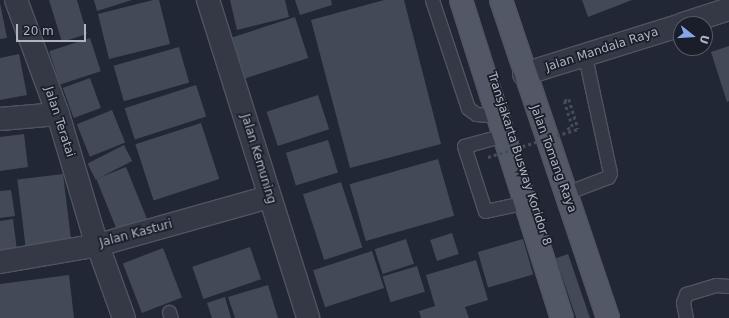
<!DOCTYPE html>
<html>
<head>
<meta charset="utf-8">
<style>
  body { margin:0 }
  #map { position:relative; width:729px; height:318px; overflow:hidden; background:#212734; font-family:"DejaVu Sans",sans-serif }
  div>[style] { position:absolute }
  .building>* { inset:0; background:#424a58; transform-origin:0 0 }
  .path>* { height:2.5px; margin-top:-1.25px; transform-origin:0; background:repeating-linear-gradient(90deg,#425055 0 3px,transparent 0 6px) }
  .roads { filter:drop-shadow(1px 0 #4f5460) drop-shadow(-1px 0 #4f5460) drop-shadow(0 1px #4f5460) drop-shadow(0 -1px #4f5460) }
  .service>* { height:13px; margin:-6.5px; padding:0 6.5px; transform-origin:6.5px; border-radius:6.5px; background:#343945 }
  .minor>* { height:22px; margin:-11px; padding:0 11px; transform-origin:11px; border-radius:11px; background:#343945 }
  .tertiary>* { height:22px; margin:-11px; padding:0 11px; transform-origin:11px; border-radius:11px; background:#343945 }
  .primary>* { height:22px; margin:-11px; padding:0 11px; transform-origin:11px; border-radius:11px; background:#525865 }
  .path-bridge>* { height:2.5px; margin-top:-1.25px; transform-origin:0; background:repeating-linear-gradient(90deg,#425055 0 3px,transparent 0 6px) }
  span { translate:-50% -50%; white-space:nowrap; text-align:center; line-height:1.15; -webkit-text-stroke:3.5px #1a1e29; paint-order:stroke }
  .street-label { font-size:12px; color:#aeb4c2 }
  .north { position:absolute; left:673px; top:16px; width:40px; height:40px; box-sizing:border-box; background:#1a1e29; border:1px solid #555a66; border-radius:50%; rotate:107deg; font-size:11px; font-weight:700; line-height:16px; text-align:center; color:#aeb4c2 }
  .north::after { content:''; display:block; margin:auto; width:14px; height:18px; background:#88a4ed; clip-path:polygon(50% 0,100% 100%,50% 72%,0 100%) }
  .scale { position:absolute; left:16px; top:24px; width:70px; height:18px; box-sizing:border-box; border:2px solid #aeb4c2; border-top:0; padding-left:5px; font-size:12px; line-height:14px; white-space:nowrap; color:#aeb4c2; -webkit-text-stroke:3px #1a1e29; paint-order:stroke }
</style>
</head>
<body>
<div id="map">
  <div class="building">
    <div style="clip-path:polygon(49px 0,77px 0,87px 34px,62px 42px)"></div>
    <div style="clip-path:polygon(94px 0,132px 0,97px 11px)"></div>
    <div style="clip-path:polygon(153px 0,159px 0,170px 44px,109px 59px,98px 14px)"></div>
    <div style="clip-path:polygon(230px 0,285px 0,289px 17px,237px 30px)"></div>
    <div style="clip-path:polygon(295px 0,331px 0,332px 5px,300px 15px)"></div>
    <div style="clip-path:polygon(384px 0,404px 0,441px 144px,350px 168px,311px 20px)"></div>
    <div style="clip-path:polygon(582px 0,632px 0,588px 17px)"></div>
    <div style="clip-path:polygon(0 3px,7px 38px,0 39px)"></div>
    <div style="left:295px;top:17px;width:43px;height:66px;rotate:72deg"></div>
    <div style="left:90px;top:38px;width:35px;height:43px;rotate:72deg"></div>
    <div style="clip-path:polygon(729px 46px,729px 101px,727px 102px,711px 52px)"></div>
    <div style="left:179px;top:47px;width:37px;height:68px;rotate:74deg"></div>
    <div style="clip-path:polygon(19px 54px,27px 95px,0 100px,0 58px)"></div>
    <div style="left:90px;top:78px;width:32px;height:29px;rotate:70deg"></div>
    <div style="left:196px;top:85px;width:33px;height:75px;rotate:72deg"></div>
    <div style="left:318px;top:95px;width:36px;height:54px;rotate:72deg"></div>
    <div style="left:112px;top:110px;width:35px;height:38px;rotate:68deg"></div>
    <div style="left:201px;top:123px;width:59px;height:69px;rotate:72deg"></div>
    <div style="clip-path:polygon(24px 134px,28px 167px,0 171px,0 137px)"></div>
    <div style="left:328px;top:140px;width:34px;height:44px;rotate:73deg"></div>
    <div style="left:124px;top:145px;width:18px;height:41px;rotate:63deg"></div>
    <div style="left:438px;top:159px;width:59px;height:92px;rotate:74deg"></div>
    <div style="left:126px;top:167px;width:63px;height:32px;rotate:68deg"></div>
    <div style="left:63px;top:174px;width:69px;height:46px;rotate:83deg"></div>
    <div style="left:341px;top:182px;width:69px;height:40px;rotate:72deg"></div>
    <div style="clip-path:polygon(11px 190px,15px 216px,0 218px,0 191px)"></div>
    <div style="clip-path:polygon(13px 219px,18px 258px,0 261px,0 221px)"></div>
    <div style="left:452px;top:233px;width:22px;height:23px;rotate:72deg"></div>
    <div style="left:406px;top:239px;width:26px;height:33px;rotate:72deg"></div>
    <div style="left:523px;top:239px;width:37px;height:47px;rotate:74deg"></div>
    <div style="left:250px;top:247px;width:34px;height:61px;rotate:71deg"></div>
    <div style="left:163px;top:248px;width:53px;height:43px;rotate:69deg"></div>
    <div style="left:372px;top:251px;width:39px;height:62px;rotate:72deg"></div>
    <div style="left:568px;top:254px;width:68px;height:13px;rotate:71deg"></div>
    <div style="clip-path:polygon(476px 260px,488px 300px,465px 307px,469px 318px,421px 318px,419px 311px,435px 306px,426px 275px)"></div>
    <div style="left:417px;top:266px;width:27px;height:36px;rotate:73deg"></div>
    <div style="clip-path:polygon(69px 275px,74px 318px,0 318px,0 284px)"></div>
    <div style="clip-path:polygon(268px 285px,278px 318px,235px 318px,228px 297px)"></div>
    <div style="clip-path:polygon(225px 297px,231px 318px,212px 318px,207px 303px)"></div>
  </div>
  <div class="path">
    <div style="left:567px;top:129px;width:5px;rotate:-22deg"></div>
    <div style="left:572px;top:127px;width:27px;rotate:-107deg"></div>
    <div style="left:564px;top:101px;width:5px;rotate:-22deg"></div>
    <div style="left:569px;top:99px;width:31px;rotate:73deg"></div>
  </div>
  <div class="roads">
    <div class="service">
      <div style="left:432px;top:0;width:114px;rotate:71.6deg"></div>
      <div style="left:468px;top:108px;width:10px;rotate:37deg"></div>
      <div style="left:476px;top:114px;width:13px;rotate:4deg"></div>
      <div style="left:489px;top:115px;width:8px;rotate:-23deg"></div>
      <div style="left:504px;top:135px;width:41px;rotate:164.6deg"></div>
      <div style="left:464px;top:146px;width:68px;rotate:72.1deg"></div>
      <div style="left:485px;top:211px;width:40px;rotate:-12deg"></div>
      <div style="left:566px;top:193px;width:45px;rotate:-20.9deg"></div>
      <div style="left:608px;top:177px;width:4px;rotate:-63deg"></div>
      <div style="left:610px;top:173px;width:120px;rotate:-102.1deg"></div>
      <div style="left:169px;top:312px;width:6px;rotate:72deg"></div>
      <div style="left:686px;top:318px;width:16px;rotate:-101deg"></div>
      <div style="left:683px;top:302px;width:9px;rotate:-69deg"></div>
      <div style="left:686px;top:294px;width:31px;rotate:-17deg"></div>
      <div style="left:716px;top:285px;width:13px;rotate:4deg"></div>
    </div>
    <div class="minor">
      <div style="left:16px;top:0;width:121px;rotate:69.8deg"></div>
      <div style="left:58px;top:114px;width:123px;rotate:73.5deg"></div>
      <div style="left:93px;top:232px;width:91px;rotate:70.2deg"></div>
      <div style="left:208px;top:0;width:333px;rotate:72.5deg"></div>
      <div style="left:0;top:119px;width:58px;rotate:-4.9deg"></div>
      <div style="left:0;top:262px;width:99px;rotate:-9.8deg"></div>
      <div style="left:98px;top:245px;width:178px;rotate:-15.7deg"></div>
    </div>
    <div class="tertiary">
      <div style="left:683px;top:24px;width:48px;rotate:-18.1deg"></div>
      <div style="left:524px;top:74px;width:164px;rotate:-17.3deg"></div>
    </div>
    <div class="primary">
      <div style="left:461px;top:0;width:334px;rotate:72.4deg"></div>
      <div style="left:501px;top:0;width:336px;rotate:71.4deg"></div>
    </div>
  </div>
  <div class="path-bridge">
    <div style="left:488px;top:157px;width:94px;rotate:-17.3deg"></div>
  </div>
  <div class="street-label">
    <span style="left:602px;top:50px;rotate:-18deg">Jalan Mandala Raya</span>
    <span style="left:59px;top:122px;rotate:72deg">Jalan Teratai</span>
    <span style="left:258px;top:159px;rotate:73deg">Jalan Kemuning</span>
    <span style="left:519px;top:159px;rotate:72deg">Transjakarta Busway Koridor 8</span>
    <span style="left:553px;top:159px;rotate:70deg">Jalan Tomang Raya</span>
    <span style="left:136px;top:234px;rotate:-15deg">Jalan Kasturi</span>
  </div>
  <div class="north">U</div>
  <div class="scale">20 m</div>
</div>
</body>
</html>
